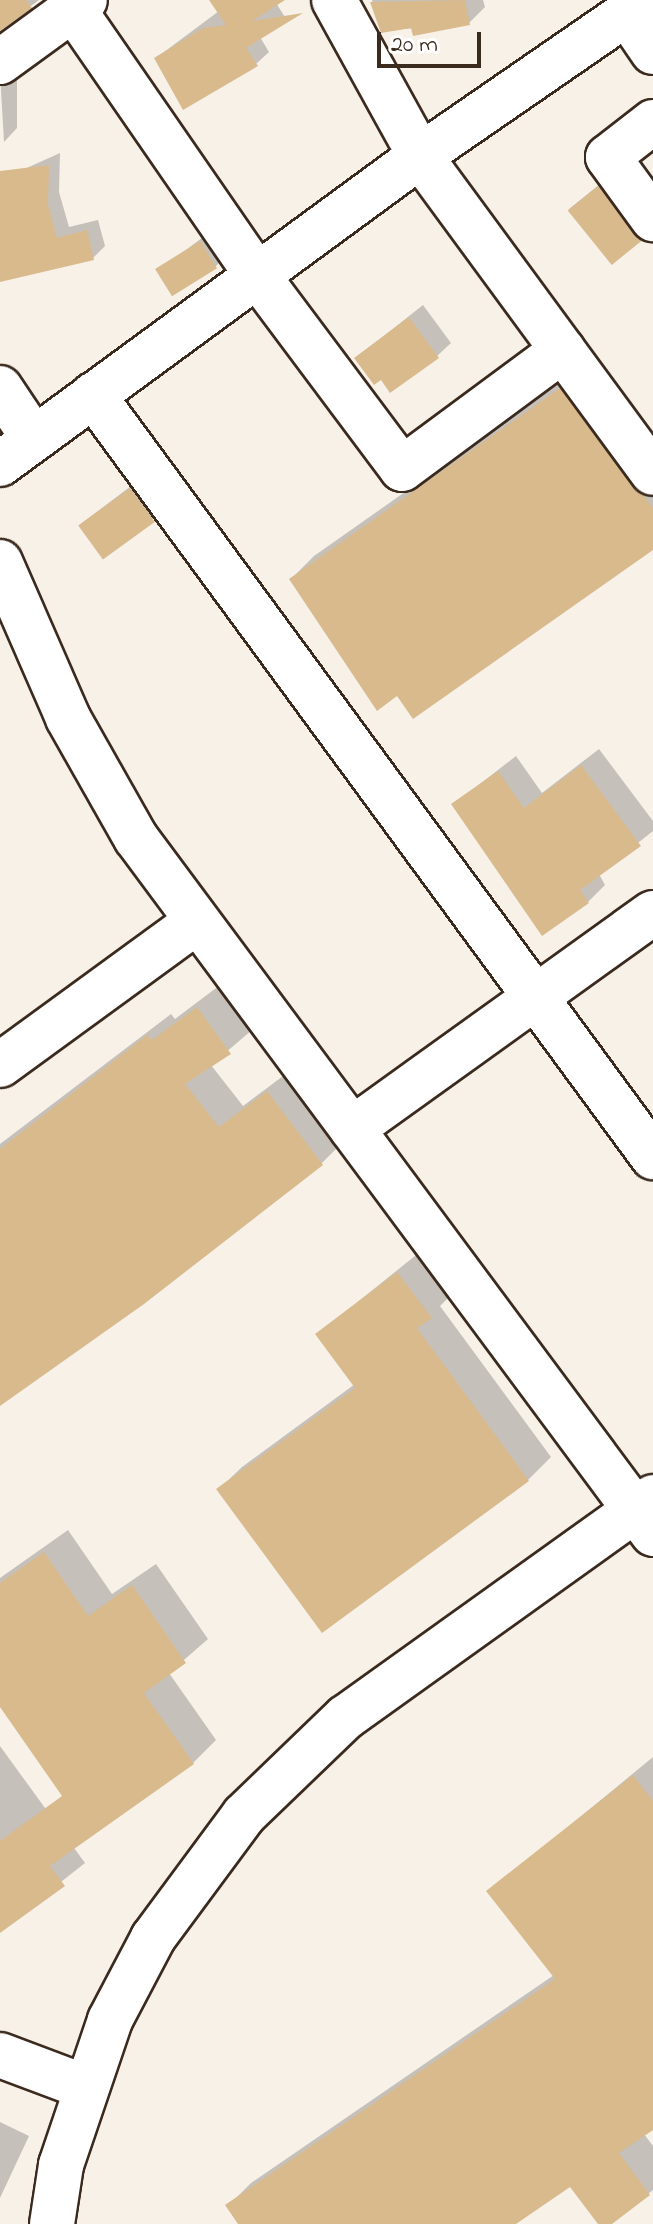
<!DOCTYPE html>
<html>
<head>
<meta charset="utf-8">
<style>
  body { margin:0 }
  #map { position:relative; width:653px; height:2224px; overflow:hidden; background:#f7f1e8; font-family:"Indie Flower",sans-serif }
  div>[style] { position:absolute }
  .shadow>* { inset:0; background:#0003; transform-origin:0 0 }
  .building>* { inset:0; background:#d9ba8d; transform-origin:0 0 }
  .roads { filter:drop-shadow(2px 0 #3b2a1e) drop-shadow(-2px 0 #3b2a1e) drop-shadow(0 2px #3b2a1e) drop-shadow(0 -2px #3b2a1e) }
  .minor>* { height:44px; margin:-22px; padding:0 22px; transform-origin:22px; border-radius:22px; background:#fff }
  span { translate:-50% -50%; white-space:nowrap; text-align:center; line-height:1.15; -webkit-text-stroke:7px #fff; paint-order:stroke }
  .scale { position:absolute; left:377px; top:32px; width:104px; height:36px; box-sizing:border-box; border:4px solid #3b2a1e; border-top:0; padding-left:10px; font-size:24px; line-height:28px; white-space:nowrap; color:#3b2a1e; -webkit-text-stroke:6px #fff; paint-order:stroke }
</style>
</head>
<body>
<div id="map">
  <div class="shadow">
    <div style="clip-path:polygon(0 0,39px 0,7px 24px,0 15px)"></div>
    <div style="clip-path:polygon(212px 0,281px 0,276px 3px,285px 17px,260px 37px,269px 52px,256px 64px,156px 58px,219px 11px)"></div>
    <div style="clip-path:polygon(372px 0,483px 0,485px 7px,469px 23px,382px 31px)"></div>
    <div style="clip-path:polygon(0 73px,17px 74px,17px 128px,4px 142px)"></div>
    <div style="clip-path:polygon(60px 153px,59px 192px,69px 227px,98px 220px,105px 246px,93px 258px,0 228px,0 180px)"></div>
    <div style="clip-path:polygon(610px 176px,652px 228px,641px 240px,569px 209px)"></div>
    <div style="clip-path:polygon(214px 229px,229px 253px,215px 267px,159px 270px)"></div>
    <div style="clip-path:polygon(423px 305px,451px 343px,437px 356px,381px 377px,356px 358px)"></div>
    <div style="clip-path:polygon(584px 366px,653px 457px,653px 547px,398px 694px,291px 579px,314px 556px)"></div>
    <div style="left:143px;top:477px;width:39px;height:80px;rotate:53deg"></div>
    <div style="clip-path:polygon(599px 749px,653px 821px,653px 831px,599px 874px,605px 885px,588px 902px,454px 804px,516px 756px,542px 793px)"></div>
    <div style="clip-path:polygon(220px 985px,252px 1030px,211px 1065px,243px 1106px,291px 1070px,344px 1141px,321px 1164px,0 1405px,0 1144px,171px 1014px,175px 1019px)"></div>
    <div style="clip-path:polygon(421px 1251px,453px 1293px,440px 1306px,551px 1457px,528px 1480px,219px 1489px,242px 1467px,355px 1384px,318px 1334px)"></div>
    <div style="clip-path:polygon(68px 1530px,112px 1594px,156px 1564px,208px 1639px,169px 1673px,216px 1740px,193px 1763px,0 1704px,0 1578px)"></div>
    <div style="clip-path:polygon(0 1746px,85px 1863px,0 1930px)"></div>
    <div style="clip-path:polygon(653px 1757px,653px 2128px,644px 2134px,653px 2146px,653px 2190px,609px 2224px,601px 2224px,570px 2185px,513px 2224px,240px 2224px,228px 2206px,251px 2183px,554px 1975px,489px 1892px)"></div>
    <div style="clip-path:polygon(0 2122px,29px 2136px,0 2198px)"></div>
  </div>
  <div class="building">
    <div style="clip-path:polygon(0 0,26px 0,32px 8px,0 31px)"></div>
    <div style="clip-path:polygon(209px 0,285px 0,252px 21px,303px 13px,246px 48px,258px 66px,183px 110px,154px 58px,203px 28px,226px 25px)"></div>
    <div style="clip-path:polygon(465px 0,470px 25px,413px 36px,411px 28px,381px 33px,370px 2px)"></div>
    <div style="clip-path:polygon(49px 165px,48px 205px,57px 238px,87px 230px,94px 260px,0 282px,0 171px)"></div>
    <div style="left:598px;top:186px;width:70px;height:39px;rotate:51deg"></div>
    <div style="left:200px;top:241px;width:32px;height:53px;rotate:58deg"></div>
    <div style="clip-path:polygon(409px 317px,439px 358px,390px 393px,381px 380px,374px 385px,354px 358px)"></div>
    <div style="clip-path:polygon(560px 388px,653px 508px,653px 550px,413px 719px,397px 696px,377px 711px,289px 579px)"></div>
    <div style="left:130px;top:488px;width:42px;height:64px;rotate:54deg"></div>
    <div style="clip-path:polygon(581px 765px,641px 846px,580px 890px,589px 903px,542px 936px,451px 804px,498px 771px,524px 808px)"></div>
    <div style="clip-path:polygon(197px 1007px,231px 1054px,185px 1084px,219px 1127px,267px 1091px,323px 1165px,144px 1304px,0 1406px,0 1149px,147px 1035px,152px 1040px)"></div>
    <div style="clip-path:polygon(397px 1272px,432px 1318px,417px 1328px,529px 1481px,322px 1633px,216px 1489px,355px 1388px,315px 1334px)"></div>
    <div style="clip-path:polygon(44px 1552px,88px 1616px,132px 1585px,186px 1663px,144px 1693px,194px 1764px,50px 1866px,65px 1886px,0 1933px,0 1841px,62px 1796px,0 1707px,0 1583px)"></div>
    <div style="clip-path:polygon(633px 1775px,653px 1801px,653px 2130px,619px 2153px,650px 2195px,612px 2224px,598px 2224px,570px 2187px,516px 2224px,238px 2224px,225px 2205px,555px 1979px,486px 1891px)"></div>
  </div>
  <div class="roads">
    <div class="minor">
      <div style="left:334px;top:0;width:178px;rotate:61.1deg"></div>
      <div style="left:420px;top:156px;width:393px;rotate:53.7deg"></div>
      <div style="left:74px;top:10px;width:322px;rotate:55.4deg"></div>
      <div style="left:257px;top:275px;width:242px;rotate:53.2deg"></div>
      <div style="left:402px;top:469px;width:200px;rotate:-36.5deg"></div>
      <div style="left:627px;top:14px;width:46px;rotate:55.6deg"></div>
      <div style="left:0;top:62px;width:105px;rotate:-36.1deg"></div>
      <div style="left:653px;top:122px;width:57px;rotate:142.1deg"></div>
      <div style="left:608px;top:157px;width:77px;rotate:54deg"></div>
      <div style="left:0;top:388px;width:61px;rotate:56.3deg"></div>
      <div style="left:93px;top:395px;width:946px;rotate:53.69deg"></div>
      <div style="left:0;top:464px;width:521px;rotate:-36.25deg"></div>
      <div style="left:420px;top:156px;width:275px;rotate:-34.6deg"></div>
      <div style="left:0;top:562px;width:170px;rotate:66.4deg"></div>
      <div style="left:68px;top:718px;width:138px;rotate:60.5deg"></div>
      <div style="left:136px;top:838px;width:867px;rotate:53.39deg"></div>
      <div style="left:0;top:1065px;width:243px;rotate:-36.1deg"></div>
      <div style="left:352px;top:1129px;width:370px;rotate:-35.7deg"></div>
      <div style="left:0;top:2055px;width:91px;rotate:20.6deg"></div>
      <div style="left:52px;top:2224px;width:60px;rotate:-81.3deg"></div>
      <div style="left:61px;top:2165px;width:153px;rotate:-71.3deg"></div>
      <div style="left:110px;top:2020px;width:93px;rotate:-62.3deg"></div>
      <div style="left:153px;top:1938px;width:153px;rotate:-53.5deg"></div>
      <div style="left:244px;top:1815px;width:141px;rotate:-43.9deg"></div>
      <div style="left:346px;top:1717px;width:378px;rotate:-35.6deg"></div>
    </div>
  </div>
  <div class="scale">20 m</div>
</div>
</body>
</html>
